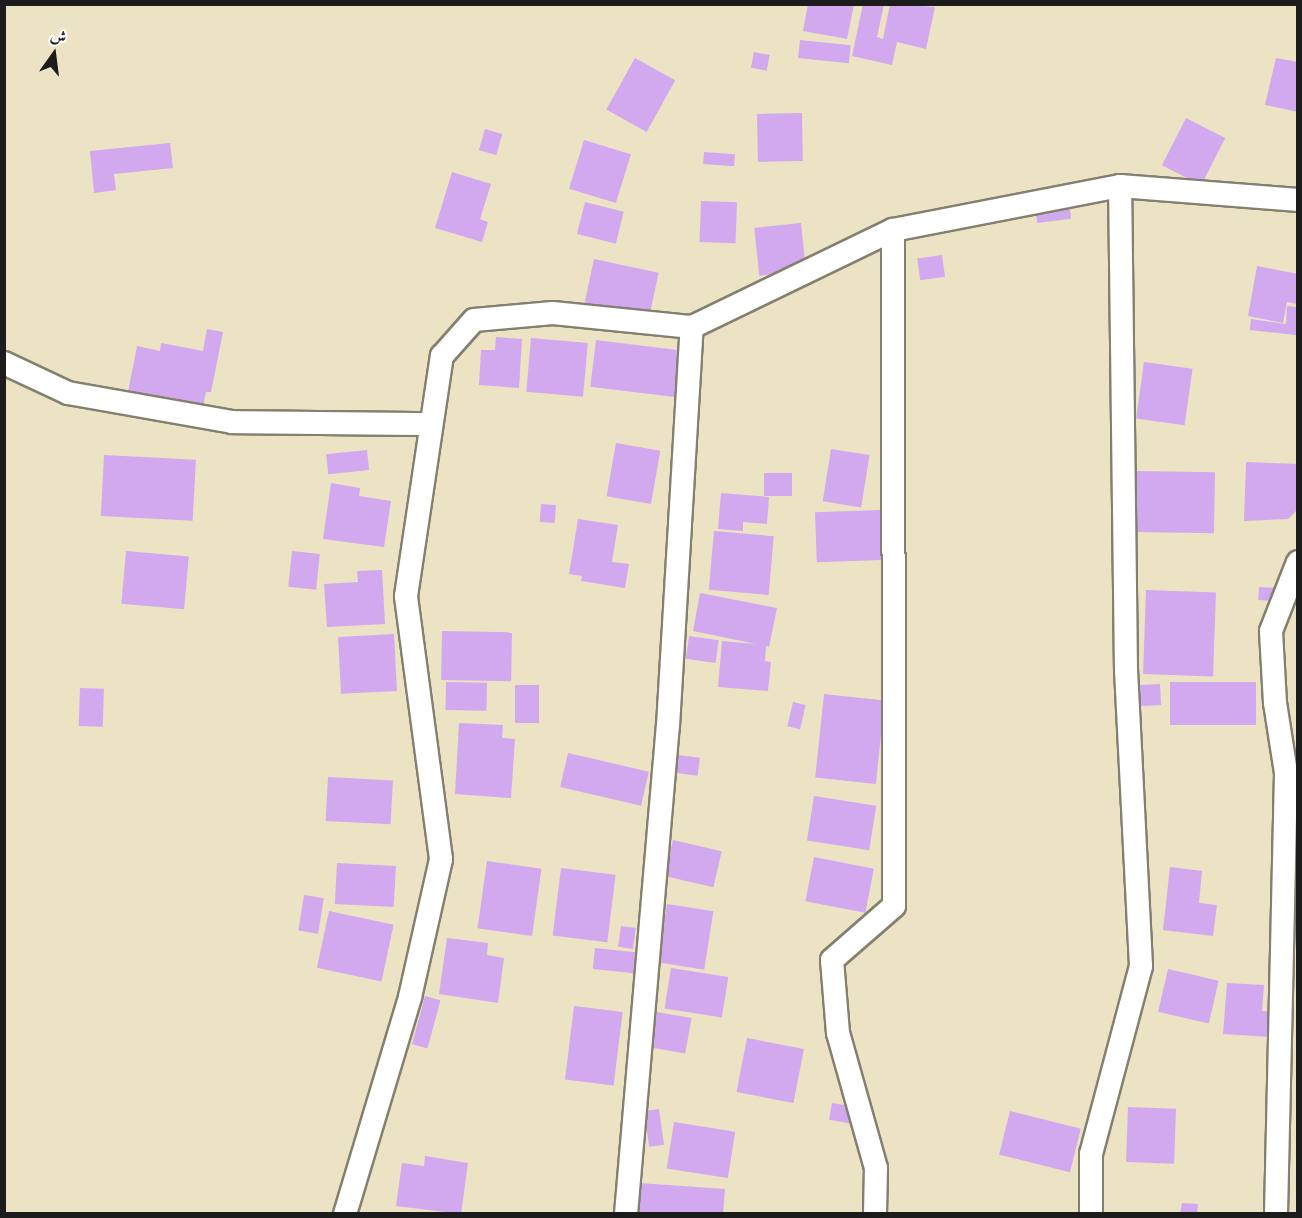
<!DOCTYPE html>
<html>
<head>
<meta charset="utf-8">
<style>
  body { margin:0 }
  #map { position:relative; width:1302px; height:1218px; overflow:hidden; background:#ece3c4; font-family:"Libre Bodoni",Amiri,serif }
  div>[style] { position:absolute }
  .building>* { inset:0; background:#d2a8ef; transform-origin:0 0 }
  .roads { filter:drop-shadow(2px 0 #848070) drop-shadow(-2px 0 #848070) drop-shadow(0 2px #848070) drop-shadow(0 -2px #848070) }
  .minor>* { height:22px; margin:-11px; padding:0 11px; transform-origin:11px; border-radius:11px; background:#fff }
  span { translate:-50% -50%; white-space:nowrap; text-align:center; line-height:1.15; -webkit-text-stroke:5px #fff; paint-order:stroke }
  .frame { position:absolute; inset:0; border:6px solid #1c1c1c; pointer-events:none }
  .north { position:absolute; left:24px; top:24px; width:60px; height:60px; -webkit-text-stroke:4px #fff; paint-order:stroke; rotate:14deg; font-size:16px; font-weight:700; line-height:24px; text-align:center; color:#1c1c1c }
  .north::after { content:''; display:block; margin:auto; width:21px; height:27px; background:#1c1c1c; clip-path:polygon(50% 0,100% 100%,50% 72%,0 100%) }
</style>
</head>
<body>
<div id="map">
  <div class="building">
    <div style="clip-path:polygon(808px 4px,854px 4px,847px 39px,803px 31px)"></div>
    <div style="clip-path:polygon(863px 4px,884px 4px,877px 37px,883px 39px,890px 4px,935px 7px,926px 49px,897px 42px,892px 65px,852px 56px)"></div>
    <div style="left:800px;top:40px;width:51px;height:18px;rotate:6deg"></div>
    <div style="left:754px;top:52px;width:16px;height:16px;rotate:11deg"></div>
    <div style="left:635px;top:58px;width:46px;height:59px;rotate:29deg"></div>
    <div style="clip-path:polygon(1276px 58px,1298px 62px,1298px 112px,1265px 105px)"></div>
    <div style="left:802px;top:113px;width:48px;height:45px;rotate:89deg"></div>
    <div style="left:1186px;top:118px;width:44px;height:53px;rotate:27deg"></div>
    <div style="left:485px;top:129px;width:18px;height:22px;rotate:16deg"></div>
    <div style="left:584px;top:140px;width:49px;height:51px;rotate:17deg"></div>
    <div style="clip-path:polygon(170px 143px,173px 168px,114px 174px,116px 190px,94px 193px,90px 151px)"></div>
    <div style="left:704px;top:152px;width:31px;height:12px;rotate:4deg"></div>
    <div style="clip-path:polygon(452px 172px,491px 184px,480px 219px,488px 222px,482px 242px,435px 228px)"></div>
    <div style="left:701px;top:201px;width:36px;height:41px;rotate:2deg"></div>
    <div style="left:585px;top:202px;width:40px;height:33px;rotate:14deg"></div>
    <div style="left:1069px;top:202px;width:17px;height:34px;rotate:83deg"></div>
    <div style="left:801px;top:223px;width:48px;height:47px;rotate:84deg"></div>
    <div style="left:942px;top:255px;width:22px;height:25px;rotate:82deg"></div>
    <div style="left:594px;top:259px;width:66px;height:46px;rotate:12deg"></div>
    <div style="clip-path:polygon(1257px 266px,1298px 274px,1298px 304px,1287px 302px,1283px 323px,1248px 316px)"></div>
    <div style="clip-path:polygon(1287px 306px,1298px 307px,1296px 335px,1250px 330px,1251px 319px,1286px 324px)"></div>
    <div style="clip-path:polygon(207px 329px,223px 332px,211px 392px,206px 392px,202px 411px,127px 397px,137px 346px,160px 351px,161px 343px,203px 351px)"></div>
    <div style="clip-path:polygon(496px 337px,522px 339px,519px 388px,479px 385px,481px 350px,495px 350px)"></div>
    <div style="left:531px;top:338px;width:57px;height:54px;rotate:5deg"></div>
    <div style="left:596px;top:340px;width:96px;height:47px;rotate:7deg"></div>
    <div style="left:1144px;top:362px;width:49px;height:57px;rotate:8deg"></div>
    <div style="left:616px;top:443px;width:45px;height:54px;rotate:10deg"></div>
    <div style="left:831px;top:449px;width:39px;height:53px;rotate:9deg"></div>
    <div style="left:367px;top:450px;width:20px;height:41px;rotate:84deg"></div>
    <div style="left:104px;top:455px;width:92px;height:61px;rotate:3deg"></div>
    <div style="clip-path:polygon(1246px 462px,1298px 464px,1298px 509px,1288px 519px,1244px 521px)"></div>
    <div style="left:1137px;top:471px;width:78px;height:61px;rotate:1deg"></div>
    <div style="left:792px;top:473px;width:23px;height:28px;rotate:90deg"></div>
    <div style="clip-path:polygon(331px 483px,360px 488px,359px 496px,391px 501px,384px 547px,323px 539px)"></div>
    <div style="clip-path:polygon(721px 493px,769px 497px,767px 524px,743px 522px,743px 531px,718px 529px)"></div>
    <div style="left:541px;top:504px;width:15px;height:18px;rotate:4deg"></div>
    <div style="left:880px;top:510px;width:50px;height:65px;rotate:88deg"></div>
    <div style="clip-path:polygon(578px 519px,618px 525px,612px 562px,629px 564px,625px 588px,581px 581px,582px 576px,569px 574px)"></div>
    <div style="left:714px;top:531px;width:60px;height:59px;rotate:5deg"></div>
    <div style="left:126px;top:551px;width:63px;height:53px;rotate:5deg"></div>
    <div style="left:292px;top:551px;width:28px;height:36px;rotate:6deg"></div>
    <div style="clip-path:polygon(382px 570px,385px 624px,327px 627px,324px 584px,358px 582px,357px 571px)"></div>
    <div style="left:1259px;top:587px;width:18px;height:13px;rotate:3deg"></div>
    <div style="left:1146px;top:590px;width:70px;height:84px;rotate:2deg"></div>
    <div style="clip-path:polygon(700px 593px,777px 608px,769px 647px,766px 646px,765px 661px,771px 662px,768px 691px,718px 687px,722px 641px,756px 644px,693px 631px)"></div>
    <div style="left:442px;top:631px;width:70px;height:49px;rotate:1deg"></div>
    <div style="left:394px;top:634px;width:57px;height:56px;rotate:87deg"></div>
    <div style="left:689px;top:636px;width:30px;height:23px;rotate:8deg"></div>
    <div style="left:446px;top:682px;width:41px;height:28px;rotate:1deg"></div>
    <div style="left:1170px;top:682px;width:86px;height:43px"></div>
    <div style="left:1160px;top:684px;width:21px;height:29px;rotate:87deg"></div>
    <div style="left:515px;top:685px;width:24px;height:38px"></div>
    <div style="left:80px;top:688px;width:24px;height:38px;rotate:2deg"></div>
    <div style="left:824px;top:694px;width:61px;height:84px;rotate:6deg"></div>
    <div style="left:793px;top:702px;width:13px;height:25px;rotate:13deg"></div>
    <div style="clip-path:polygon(459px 723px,503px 725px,502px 738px,515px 739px,511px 798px,455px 794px)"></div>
    <div style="left:568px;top:753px;width:83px;height:35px;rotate:13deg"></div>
    <div style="left:677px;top:755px;width:23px;height:18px;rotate:7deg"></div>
    <div style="left:328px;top:777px;width:65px;height:44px;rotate:3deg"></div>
    <div style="left:814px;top:796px;width:63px;height:45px;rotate:9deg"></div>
    <div style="left:673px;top:840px;width:50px;height:37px;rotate:13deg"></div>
    <div style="left:814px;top:857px;width:61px;height:45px;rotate:11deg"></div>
    <div style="left:487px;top:861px;width:55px;height:68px;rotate:8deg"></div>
    <div style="left:337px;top:863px;width:59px;height:41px;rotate:3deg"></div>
    <div style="clip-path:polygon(1170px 867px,1202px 871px,1199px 903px,1217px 905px,1213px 936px,1163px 930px)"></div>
    <div style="left:561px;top:868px;width:55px;height:68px;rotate:7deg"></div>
    <div style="left:304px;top:895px;width:20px;height:36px;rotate:9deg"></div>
    <div style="left:667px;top:904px;width:47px;height:59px;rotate:9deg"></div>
    <div style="left:329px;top:911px;width:66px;height:58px;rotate:12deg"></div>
    <div style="left:621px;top:926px;width:15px;height:21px;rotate:8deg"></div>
    <div style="clip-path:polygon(447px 938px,488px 943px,487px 955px,504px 958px,498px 1003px,439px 994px)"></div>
    <div style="left:595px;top:948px;width:41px;height:21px;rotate:6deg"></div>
    <div style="left:671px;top:968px;width:58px;height:41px;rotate:9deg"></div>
    <div style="left:1168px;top:969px;width:52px;height:44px;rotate:13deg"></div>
    <div style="clip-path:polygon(1227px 983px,1264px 985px,1262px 1011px,1273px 1012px,1271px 1037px,1223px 1034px)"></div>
    <div style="left:425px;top:996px;width:16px;height:50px;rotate:15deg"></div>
    <div style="left:574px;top:1006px;width:49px;height:74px;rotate:7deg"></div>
    <div style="left:657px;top:1012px;width:35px;height:36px;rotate:10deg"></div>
    <div style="left:747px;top:1038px;width:58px;height:55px;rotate:11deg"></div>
    <div style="left:832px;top:1103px;width:22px;height:17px;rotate:10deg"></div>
    <div style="left:1128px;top:1107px;width:48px;height:55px;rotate:2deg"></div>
    <div style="left:659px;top:1109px;width:36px;height:15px;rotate:82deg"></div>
    <div style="left:1010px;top:1111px;width:73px;height:45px;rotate:14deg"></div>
    <div style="left:674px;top:1122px;width:62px;height:47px;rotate:9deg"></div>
    <div style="clip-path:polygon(425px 1156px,468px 1163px,461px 1214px,396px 1206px,402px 1163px,424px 1166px)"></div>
    <div style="clip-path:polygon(639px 1183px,725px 1189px,723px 1214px,637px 1214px)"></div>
    <div style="clip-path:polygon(1182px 1203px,1198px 1204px,1197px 1214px,1180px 1214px)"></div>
  </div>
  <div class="roads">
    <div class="minor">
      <div style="left:4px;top:363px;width:71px;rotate:25.1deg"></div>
      <div style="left:68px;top:393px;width:167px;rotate:10deg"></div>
      <div style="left:232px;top:422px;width:198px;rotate:0.6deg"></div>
      <div style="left:345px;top:1214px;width:227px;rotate:-73.3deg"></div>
      <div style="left:410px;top:997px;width:141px;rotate:-77.3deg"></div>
      <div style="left:441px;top:859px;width:265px;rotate:-97.6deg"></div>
      <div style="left:406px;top:596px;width:243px;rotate:-81.5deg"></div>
      <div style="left:442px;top:356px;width:48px;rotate:-48.4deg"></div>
      <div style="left:474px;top:320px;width:79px;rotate:-5.1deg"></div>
      <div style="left:553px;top:313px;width:140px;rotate:5.8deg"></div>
      <div style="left:626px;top:1214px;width:490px;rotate:-85.1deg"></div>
      <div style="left:668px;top:726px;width:400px;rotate:-86.6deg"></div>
      <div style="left:692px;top:327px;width:223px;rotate:-25.8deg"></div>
      <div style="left:893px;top:230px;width:231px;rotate:-11deg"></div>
      <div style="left:1120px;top:186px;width:179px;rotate:4.5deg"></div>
      <div style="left:875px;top:1214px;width:46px;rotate:-88.8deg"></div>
      <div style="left:876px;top:1168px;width:140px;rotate:-105.7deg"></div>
      <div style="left:838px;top:1033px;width:73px;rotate:-94.7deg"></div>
      <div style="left:832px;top:960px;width:82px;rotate:-41.1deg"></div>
      <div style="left:894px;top:906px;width:676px;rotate:-90.08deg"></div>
      <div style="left:1091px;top:1214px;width:60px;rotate:-90deg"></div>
      <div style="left:1091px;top:1154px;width:195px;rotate:-75.1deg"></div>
      <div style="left:1141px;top:966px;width:296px;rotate:-92.9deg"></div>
      <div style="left:1126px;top:670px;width:484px;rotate:-90.7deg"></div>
      <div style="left:1276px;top:1214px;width:441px;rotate:-88.7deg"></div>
      <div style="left:1286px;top:773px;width:71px;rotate:-98.9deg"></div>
      <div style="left:1275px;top:703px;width:72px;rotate:-93.2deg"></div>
      <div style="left:1271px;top:631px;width:74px;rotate:-68.6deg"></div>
    </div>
  </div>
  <div class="frame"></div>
  <div class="north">ش</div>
</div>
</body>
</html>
